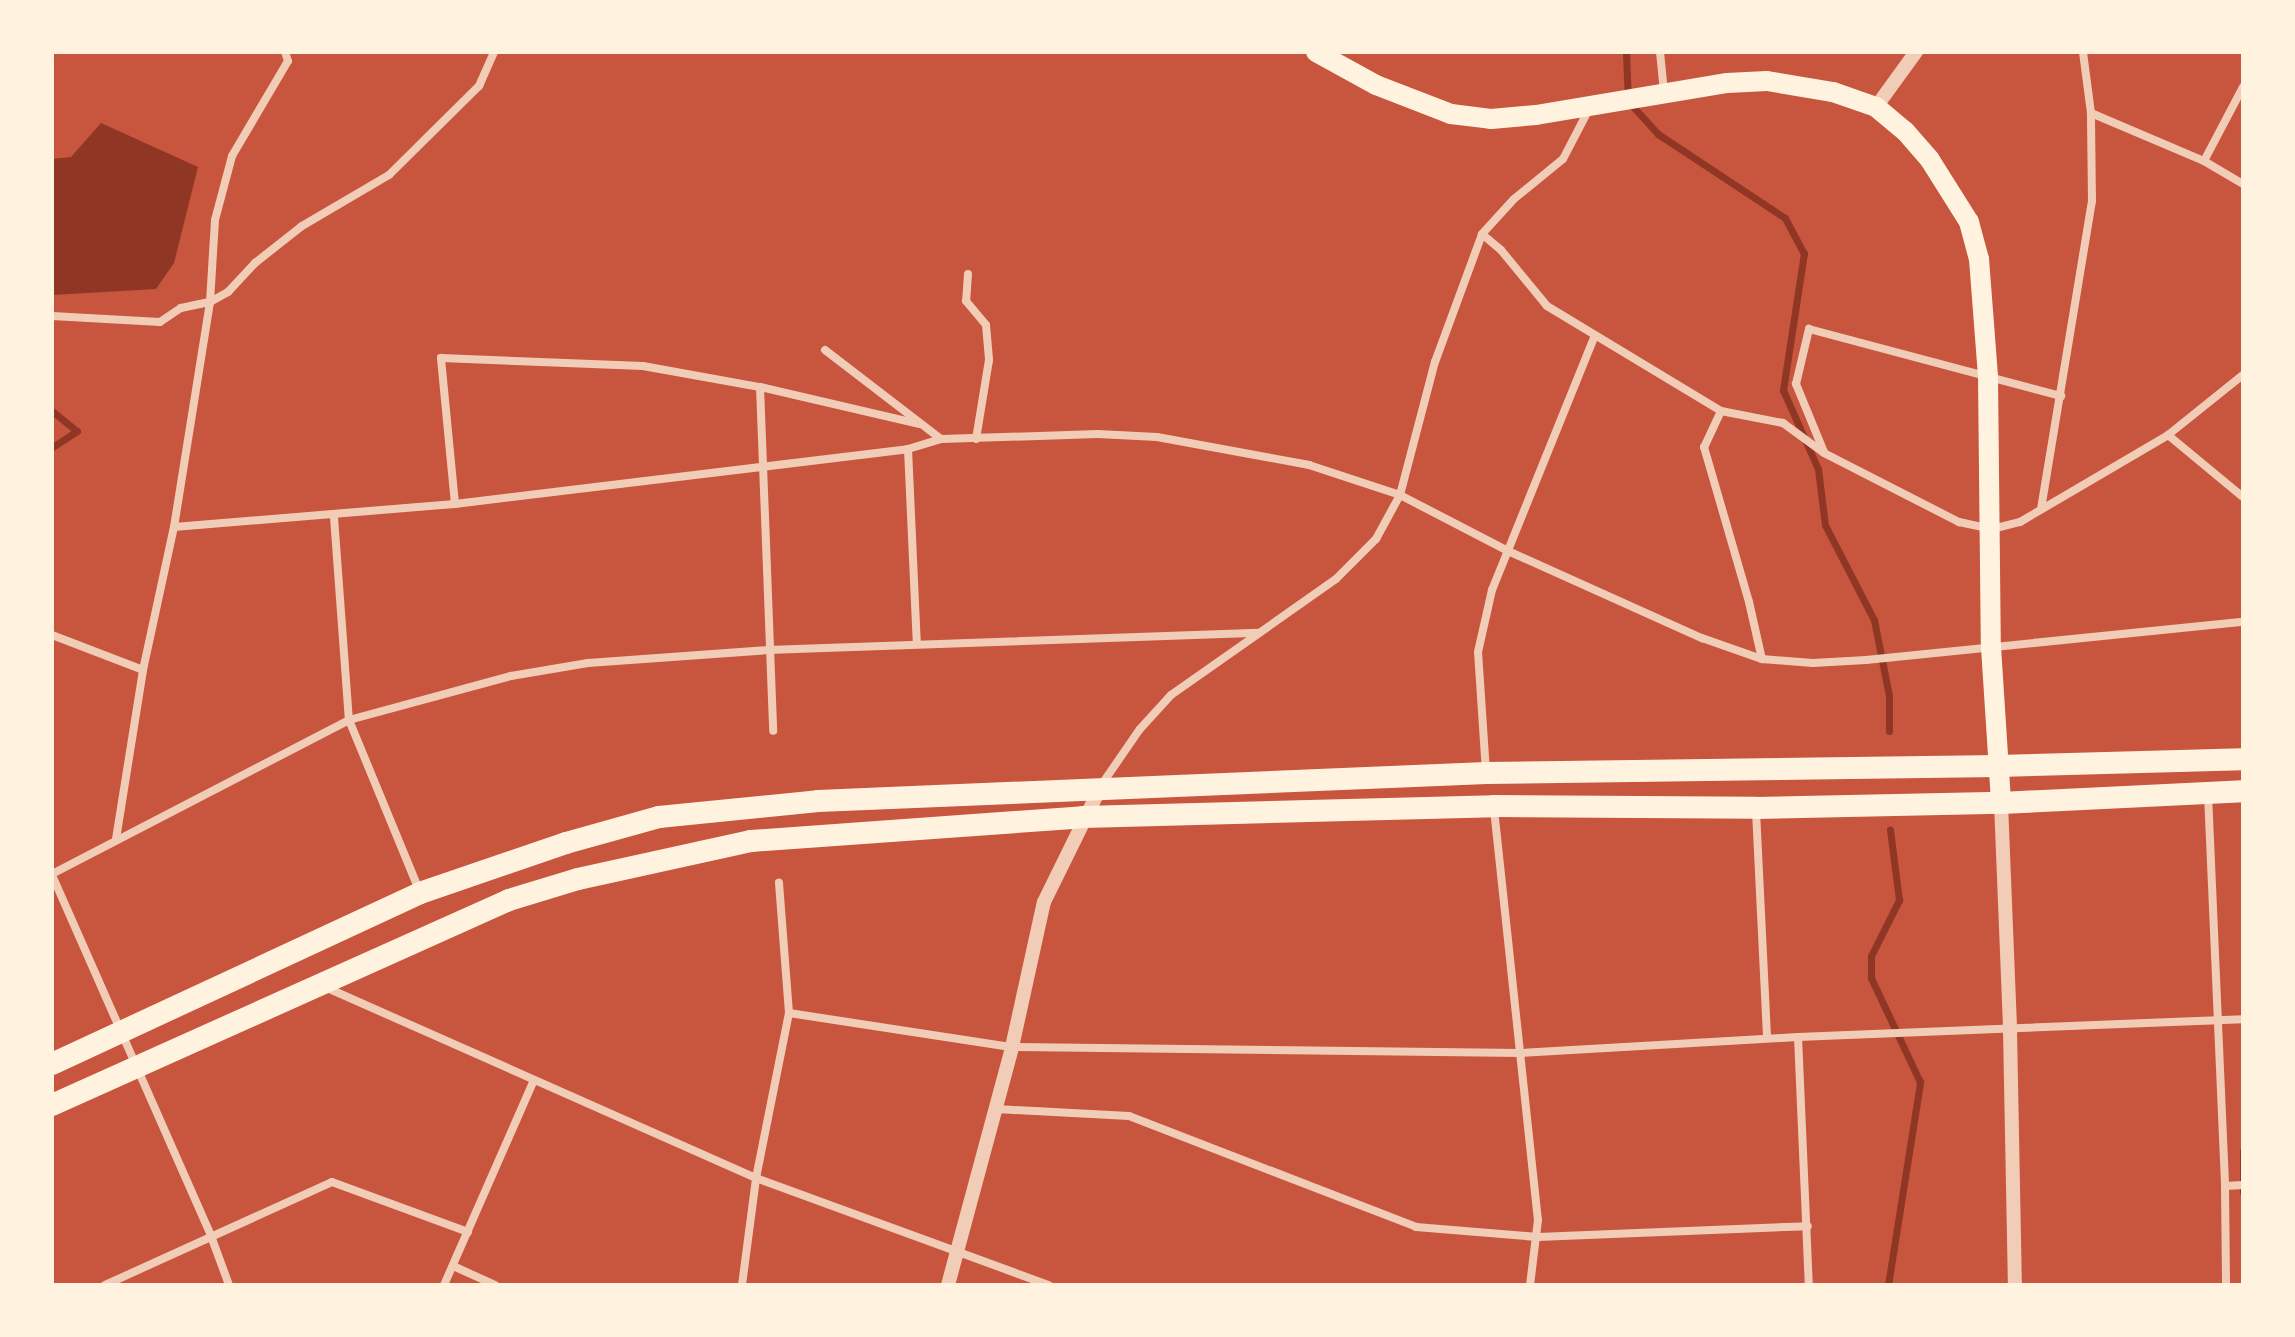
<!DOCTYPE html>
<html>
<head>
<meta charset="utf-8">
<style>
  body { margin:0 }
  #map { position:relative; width:2295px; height:1337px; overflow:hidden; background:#c8553d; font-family:Rubik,sans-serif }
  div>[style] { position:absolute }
  .water>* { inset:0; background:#8f3625 }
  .stream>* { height:7px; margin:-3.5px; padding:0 3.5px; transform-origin:3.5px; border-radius:3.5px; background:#8f3625 }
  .minor>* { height:8px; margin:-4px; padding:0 4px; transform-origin:4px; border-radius:4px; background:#f1ccb7 }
  .tertiary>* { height:14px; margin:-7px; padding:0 7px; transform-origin:7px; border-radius:7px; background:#f1ccb7 }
  .primary>* { height:20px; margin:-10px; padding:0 10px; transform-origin:10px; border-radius:10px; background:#fff3e0 }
  .trunk>* { height:22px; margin:-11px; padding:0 11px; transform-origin:11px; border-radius:11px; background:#fff3e0 }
  span { translate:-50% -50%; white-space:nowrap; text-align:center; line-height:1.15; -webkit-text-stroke:8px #fff3e0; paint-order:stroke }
  .frame { position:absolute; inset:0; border:54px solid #fff3e0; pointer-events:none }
</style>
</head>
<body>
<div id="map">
  <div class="water">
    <div style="clip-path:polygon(101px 123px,198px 167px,174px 263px,156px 289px,52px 295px,52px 159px,71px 157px)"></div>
  </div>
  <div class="stream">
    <div style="left:1626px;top:52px;width:49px;rotate:87.7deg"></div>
    <div style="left:1628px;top:101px;width:45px;rotate:47.7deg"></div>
    <div style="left:1658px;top:134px;width:152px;rotate:33.5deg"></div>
    <div style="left:1785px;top:218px;width:40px;rotate:62deg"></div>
    <div style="left:1804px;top:253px;width:139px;rotate:98.7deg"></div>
    <div style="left:1783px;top:390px;width:86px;rotate:66.1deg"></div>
    <div style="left:1818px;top:469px;width:56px;rotate:82.9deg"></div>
    <div style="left:1825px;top:525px;width:107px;rotate:62.7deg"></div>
    <div style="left:1874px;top:620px;width:77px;rotate:78.8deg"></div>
    <div style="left:1889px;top:696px;width:35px;rotate:90deg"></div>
    <div style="left:52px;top:411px;width:32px;rotate:39deg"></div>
    <div style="left:77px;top:431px;width:30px;rotate:147deg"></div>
    <div style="left:2243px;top:1151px;width:41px;rotate:90deg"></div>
    <div style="left:1888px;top:1285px;width:206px;rotate:-81deg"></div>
    <div style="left:1920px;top:1082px;width:115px;rotate:-115.2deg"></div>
    <div style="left:1871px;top:978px;width:22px;rotate:-90deg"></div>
    <div style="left:1871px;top:956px;width:63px;rotate:-63.4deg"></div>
    <div style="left:1899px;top:900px;width:71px;rotate:-97.3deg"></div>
  </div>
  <div class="minor">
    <div style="left:1660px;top:52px;width:40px;rotate:84.3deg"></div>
    <div style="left:2091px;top:113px;width:123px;rotate:23deg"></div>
    <div style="left:2204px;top:161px;width:45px;rotate:30.5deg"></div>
    <div style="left:2204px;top:161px;width:84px;rotate:-62.2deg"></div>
    <div style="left:1482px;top:234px;width:25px;rotate:40deg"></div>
    <div style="left:1501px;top:250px;width:72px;rotate:50.6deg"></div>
    <div style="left:1547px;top:306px;width:203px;rotate:31.1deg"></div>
    <div style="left:1721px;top:411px;width:63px;rotate:11deg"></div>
    <div style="left:1783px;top:423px;width:51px;rotate:36.2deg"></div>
    <div style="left:1824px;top:453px;width:152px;rotate:27.1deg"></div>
    <div style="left:1959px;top:522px;width:34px;rotate:12deg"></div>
    <div style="left:1992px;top:529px;width:29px;rotate:-14deg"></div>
    <div style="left:2020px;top:522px;width:172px;rotate:-30.4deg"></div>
    <div style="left:2168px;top:435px;width:96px;rotate:-38.7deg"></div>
    <div style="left:968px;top:274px;width:27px;rotate:94deg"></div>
    <div style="left:966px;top:301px;width:31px;rotate:50deg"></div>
    <div style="left:986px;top:325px;width:35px;rotate:85deg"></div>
    <div style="left:989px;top:360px;width:80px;rotate:99.3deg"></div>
    <div style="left:52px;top:316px;width:108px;rotate:3.2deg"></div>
    <div style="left:160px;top:322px;width:25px;rotate:-34deg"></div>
    <div style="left:181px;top:308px;width:30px;rotate:-12deg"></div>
    <div style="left:210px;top:302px;width:21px;rotate:-29deg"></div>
    <div style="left:228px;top:292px;width:40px;rotate:-47deg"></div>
    <div style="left:255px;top:263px;width:60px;rotate:-38.2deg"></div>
    <div style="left:302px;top:226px;width:101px;rotate:-30.4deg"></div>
    <div style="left:389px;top:175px;width:127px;rotate:-44.7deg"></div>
    <div style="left:479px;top:86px;width:37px;rotate:-66deg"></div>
    <div style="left:825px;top:350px;width:146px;rotate:37.5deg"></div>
    <div style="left:760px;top:387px;width:344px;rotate:87.8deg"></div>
    <div style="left:1721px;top:411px;width:40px;rotate:115deg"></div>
    <div style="left:1704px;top:447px;width:161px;rotate:73.8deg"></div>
    <div style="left:1749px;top:602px;width:58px;rotate:77.2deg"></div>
    <div style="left:2168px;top:435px;width:97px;rotate:39.6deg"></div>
    <div style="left:908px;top:449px;width:195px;rotate:87.4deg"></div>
    <div style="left:1824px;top:452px;width:74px;rotate:-112.4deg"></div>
    <div style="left:1796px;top:384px;width:57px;rotate:-76.7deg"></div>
    <div style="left:1809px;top:329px;width:261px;rotate:14.9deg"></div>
    <div style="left:455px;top:504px;width:147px;rotate:-95.5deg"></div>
    <div style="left:441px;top:358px;width:202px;rotate:2.3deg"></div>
    <div style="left:643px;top:366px;width:119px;rotate:10.2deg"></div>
    <div style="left:760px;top:387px;width:163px;rotate:13.1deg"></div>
    <div style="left:2041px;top:509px;width:312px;rotate:-80.6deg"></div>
    <div style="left:2092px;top:201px;width:88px;rotate:-90.7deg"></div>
    <div style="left:2091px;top:113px;width:62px;rotate:-97.5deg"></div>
    <div style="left:334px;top:517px;width:204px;rotate:85.8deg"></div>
    <div style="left:349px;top:720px;width:184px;rotate:67.6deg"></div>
    <div style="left:174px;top:527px;width:282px;rotate:-4.7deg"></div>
    <div style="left:455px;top:504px;width:456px;rotate:-6.9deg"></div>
    <div style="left:908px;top:449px;width:34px;rotate:-17deg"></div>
    <div style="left:941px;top:439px;width:157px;rotate:-1.8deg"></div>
    <div style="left:1098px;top:434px;width:59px;rotate:2.9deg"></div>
    <div style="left:1157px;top:437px;width:155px;rotate:10.4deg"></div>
    <div style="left:1309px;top:465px;width:96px;rotate:18.2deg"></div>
    <div style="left:1400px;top:495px;width:122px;rotate:27.4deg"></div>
    <div style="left:1508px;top:551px;width:213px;rotate:24.2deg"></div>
    <div style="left:1702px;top:638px;width:64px;rotate:19.3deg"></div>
    <div style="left:1762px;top:659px;width:51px;rotate:4.5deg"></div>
    <div style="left:1813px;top:663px;width:53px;rotate:-3.2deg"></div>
    <div style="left:1866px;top:660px;width:379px;rotate:-5.8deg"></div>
    <div style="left:52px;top:635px;width:97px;rotate:21deg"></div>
    <div style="left:1486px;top:772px;width:120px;rotate:-93.8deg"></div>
    <div style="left:1478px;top:652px;width:64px;rotate:-77.3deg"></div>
    <div style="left:1492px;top:590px;width:273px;rotate:-68deg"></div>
    <div style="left:1102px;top:784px;width:67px;rotate:-55.4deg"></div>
    <div style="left:1140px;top:729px;width:46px;rotate:-47.6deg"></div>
    <div style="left:1171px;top:695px;width:202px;rotate:-35.1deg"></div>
    <div style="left:1336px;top:579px;width:57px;rotate:-45deg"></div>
    <div style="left:1376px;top:539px;width:50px;rotate:-61.4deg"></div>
    <div style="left:1400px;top:495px;width:138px;rotate:-75.3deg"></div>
    <div style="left:1435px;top:362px;width:136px;rotate:-69.8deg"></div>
    <div style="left:1482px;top:234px;width:47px;rotate:-47.6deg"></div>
    <div style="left:1514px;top:199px;width:63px;rotate:-39.2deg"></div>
    <div style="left:1563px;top:159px;width:56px;rotate:-62.5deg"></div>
    <div style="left:2208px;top:794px;width:392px;rotate:87.5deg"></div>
    <div style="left:2225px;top:1186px;width:99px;rotate:89.4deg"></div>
    <div style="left:1494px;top:809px;width:413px;rotate:83.9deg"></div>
    <div style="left:1538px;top:1220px;width:65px;rotate:97deg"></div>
    <div style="left:1756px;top:811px;width:227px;rotate:87.2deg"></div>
    <div style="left:116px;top:839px;width:171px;rotate:-80.9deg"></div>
    <div style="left:143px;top:670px;width:146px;rotate:-77.8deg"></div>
    <div style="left:174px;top:527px;width:228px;rotate:-80.9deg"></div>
    <div style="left:210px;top:302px;width:82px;rotate:-86.5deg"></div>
    <div style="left:215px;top:220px;width:66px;rotate:-75.1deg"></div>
    <div style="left:232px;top:156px;width:110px;rotate:-59.5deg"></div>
    <div style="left:288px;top:61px;width:9px;rotate:-108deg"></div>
    <div style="left:52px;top:874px;width:335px;rotate:-27.4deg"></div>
    <div style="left:349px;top:720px;width:168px;rotate:-15.2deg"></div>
    <div style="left:511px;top:676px;width:78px;rotate:-9.6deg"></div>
    <div style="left:588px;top:663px;width:180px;rotate:-4.1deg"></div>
    <div style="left:768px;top:650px;width:491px;rotate:-2deg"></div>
    <div style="left:52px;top:875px;width:394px;rotate:66.2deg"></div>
    <div style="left:211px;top:1236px;width:52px;rotate:69.8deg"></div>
    <div style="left:325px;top:987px;width:471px;rotate:23.9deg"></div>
    <div style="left:756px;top:1178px;width:312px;rotate:20.1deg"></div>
    <div style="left:789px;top:1013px;width:226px;rotate:8.7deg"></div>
    <div style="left:1012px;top:1047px;width:509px;rotate:0.68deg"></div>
    <div style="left:1521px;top:1053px;width:277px;rotate:-3.3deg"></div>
    <div style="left:1798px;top:1037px;width:445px;rotate:-2.3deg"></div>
    <div style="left:1798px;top:1037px;width:248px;rotate:87.5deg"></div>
    <div style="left:996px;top:1109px;width:133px;rotate:3deg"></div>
    <div style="left:1129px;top:1116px;width:308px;rotate:21.1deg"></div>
    <div style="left:1416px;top:1227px;width:122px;rotate:4.7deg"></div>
    <div style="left:1538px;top:1237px;width:270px;rotate:-2.3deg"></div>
    <div style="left:2225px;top:1186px;width:18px;rotate:-3deg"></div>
    <div style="left:453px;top:1266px;width:46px;rotate:24.3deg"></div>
    <div style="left:105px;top:1285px;width:249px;rotate:-24.4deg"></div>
    <div style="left:332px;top:1182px;width:145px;rotate:20.2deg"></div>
    <div style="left:444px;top:1285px;width:224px;rotate:-66.3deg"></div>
    <div style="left:742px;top:1285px;width:108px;rotate:-82.5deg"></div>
    <div style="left:756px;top:1178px;width:168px;rotate:-78.7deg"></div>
    <div style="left:789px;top:1013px;width:131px;rotate:-94.4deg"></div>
  </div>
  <div class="tertiary">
    <div style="left:1876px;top:107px;width:68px;rotate:-54deg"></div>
    <div style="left:2001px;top:803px;width:227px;rotate:87.7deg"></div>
    <div style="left:2010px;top:1030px;width:255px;rotate:88.9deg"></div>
    <div style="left:948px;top:1285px;width:246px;rotate:-74.9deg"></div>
    <div style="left:1012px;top:1047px;width:148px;rotate:-77.6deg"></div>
    <div style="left:1044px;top:902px;width:127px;rotate:-63.8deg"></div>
  </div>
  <div class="primary">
    <div style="left:1316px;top:52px;width:68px;rotate:28.8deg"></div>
    <div style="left:1376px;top:85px;width:80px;rotate:21.1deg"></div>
    <div style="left:1451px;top:114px;width:40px;rotate:7.1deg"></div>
    <div style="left:1491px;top:119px;width:45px;rotate:-5.1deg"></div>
    <div style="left:1536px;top:115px;width:194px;rotate:-9.5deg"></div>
    <div style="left:1727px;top:83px;width:40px;rotate:-2.9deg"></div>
    <div style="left:1767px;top:81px;width:67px;rotate:9.5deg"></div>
    <div style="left:1833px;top:92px;width:46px;rotate:19.2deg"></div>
    <div style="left:1876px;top:107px;width:38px;rotate:40deg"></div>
    <div style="left:1905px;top:131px;width:38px;rotate:49deg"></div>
    <div style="left:1930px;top:160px;width:73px;rotate:57.8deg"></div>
    <div style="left:1969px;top:222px;width:38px;rotate:75deg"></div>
    <div style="left:1979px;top:259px;width:117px;rotate:85.6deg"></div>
    <div style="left:1988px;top:376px;width:271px;rotate:89.4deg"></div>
    <div style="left:1991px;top:647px;width:156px;rotate:86.3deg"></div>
  </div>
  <div class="trunk">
    <div style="left:52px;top:1064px;width:406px;rotate:-24.9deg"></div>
    <div style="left:420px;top:893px;width:154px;rotate:-18.9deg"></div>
    <div style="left:566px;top:843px;width:97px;rotate:-15.6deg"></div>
    <div style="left:659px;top:817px;width:160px;rotate:-5.7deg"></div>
    <div style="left:818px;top:801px;width:669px;rotate:-2.4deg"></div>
    <div style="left:1486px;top:773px;width:512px;rotate:-0.78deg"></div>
    <div style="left:1998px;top:766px;width:245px;rotate:-1.6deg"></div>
    <div style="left:52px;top:1105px;width:501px;rotate:-24.16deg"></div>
    <div style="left:509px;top:900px;width:72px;rotate:-16.9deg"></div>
    <div style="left:578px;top:879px;width:177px;rotate:-12.4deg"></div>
    <div style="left:751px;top:841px;width:333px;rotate:-4.1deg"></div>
    <div style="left:1083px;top:817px;width:411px;rotate:-1.5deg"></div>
    <div style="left:1494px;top:806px;width:262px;rotate:0.4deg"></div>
    <div style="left:1756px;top:808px;width:245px;rotate:-1.2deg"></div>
    <div style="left:2001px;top:803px;width:242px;rotate:-2.8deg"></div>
  </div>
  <div class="frame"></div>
</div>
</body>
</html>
